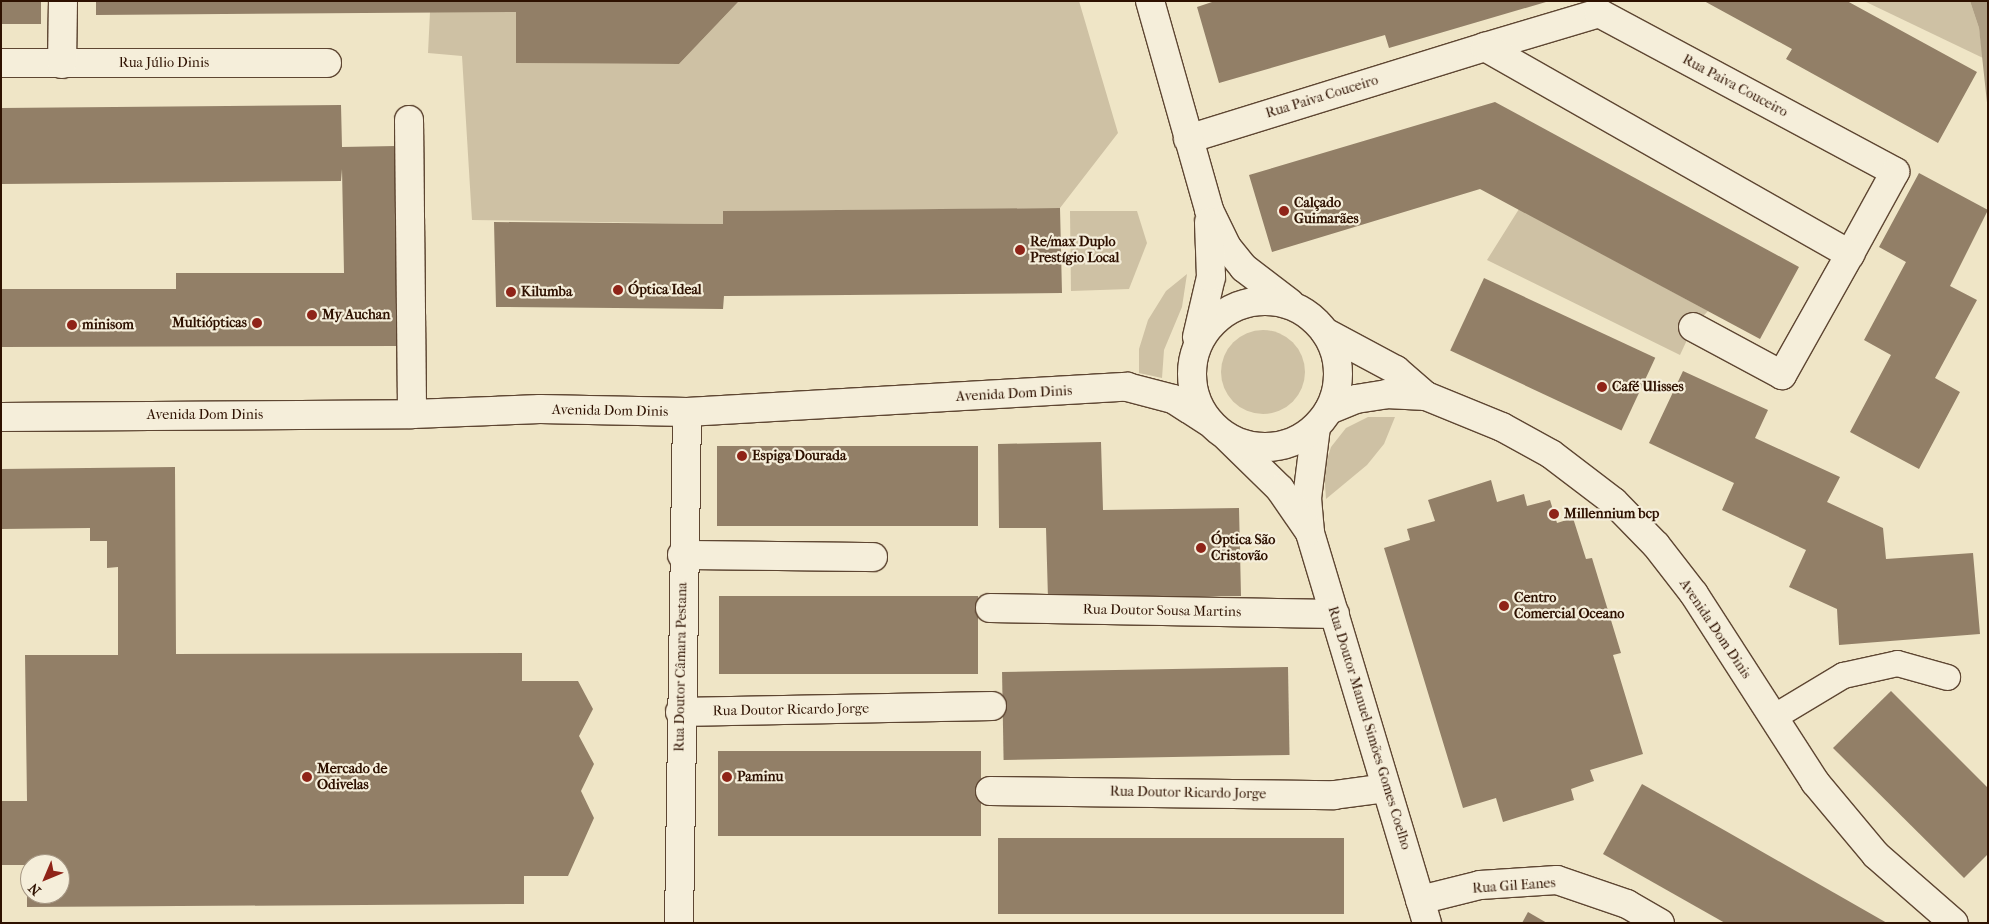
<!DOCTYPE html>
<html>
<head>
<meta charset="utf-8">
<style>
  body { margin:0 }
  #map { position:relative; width:1989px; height:924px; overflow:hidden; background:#efe5c6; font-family:"IM FELL French Canon",serif }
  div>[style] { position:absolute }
  .green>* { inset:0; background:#cec1a4 }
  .round { border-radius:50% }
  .water>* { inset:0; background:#ad9d83 }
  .building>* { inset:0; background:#927f67; transform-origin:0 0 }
  .roads { filter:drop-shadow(1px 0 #5e4632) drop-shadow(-1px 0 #5e4632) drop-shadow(0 1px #5e4632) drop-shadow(0 -1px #5e4632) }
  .lane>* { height:25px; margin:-12.5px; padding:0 12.5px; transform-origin:12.5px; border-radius:12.5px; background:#f5eeda }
  .street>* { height:28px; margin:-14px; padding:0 14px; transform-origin:14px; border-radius:14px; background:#f5eeda }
  .secondary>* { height:28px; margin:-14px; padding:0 14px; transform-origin:14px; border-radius:14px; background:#f5eeda }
  .secondary>.ring { margin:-14px; padding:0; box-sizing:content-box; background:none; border:28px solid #f5eeda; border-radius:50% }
  .dots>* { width:14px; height:14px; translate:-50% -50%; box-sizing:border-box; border:2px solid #f5eeda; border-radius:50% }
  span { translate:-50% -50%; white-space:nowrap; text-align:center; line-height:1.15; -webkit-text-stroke:4.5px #f5eeda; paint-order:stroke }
  .street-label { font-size:14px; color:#2e1100 }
  .poi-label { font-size:14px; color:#2e1100; font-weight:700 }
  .left { translate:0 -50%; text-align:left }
  .right { translate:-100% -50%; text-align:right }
  .frame { position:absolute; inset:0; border:2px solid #2e1100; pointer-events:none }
  .north { position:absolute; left:20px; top:854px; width:50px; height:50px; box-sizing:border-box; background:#f5eeda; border:1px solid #a59683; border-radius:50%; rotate:225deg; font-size:14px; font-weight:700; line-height:20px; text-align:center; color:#2e1100 }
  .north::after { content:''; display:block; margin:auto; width:18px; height:22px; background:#8f2418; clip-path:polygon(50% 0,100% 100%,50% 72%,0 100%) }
</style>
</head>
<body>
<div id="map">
  <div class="green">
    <div style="clip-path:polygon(739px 1px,1079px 1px,1118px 133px,1060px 208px,724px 211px,723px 224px,472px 220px,462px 56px,428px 53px,430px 12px,516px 12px,516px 63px,679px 64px)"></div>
    <div style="clip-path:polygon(1864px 1px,1970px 1px,1979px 28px,1983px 58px)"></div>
    <div style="clip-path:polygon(1519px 209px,1708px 311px,1693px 327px,1680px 355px,1487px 260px)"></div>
    <div style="clip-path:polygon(1070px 211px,1137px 211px,1147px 243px,1129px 289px,1071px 291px)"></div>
    <div style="clip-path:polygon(1187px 274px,1182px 307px,1164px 350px,1162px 378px,1139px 373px,1139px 349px,1148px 320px,1166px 291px)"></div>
    <div class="round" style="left:1221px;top:330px;width:84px;height:84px"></div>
    <div style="clip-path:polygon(1368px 417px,1395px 417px,1384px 444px,1367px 465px,1326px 499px,1324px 469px,1331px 447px,1346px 428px)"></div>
  </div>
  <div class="water">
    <div style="clip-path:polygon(1970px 1px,1988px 1px,1988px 112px,1979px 28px)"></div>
  </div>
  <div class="building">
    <div style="left:1px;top:1px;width:40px;height:23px"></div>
    <div style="clip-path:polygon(96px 1px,739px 1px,679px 64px,516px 63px,516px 12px,96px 15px)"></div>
    <div style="clip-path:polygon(1215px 1px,1546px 1px,1546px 2px,1389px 48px,1385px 35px,1219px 83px,1197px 7px)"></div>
    <div style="clip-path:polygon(1704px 1px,1847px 1px,1977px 72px,1938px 143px,1786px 59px,1792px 49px)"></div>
    <div style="clip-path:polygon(1495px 102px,1799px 267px,1760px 339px,1480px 189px,1272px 252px,1249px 175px)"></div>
    <div style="clip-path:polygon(341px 105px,342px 147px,396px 146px,400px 346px,1px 347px,1px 289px,176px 289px,176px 273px,344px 273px,342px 169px,341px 181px,1px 184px,1px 108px)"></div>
    <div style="clip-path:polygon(1919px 173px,1988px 210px,1950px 286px,1977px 300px,1935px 378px,1960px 392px,1919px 469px,1850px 432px,1891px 355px,1864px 340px,1906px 262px,1879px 247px)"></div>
    <div style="clip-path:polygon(1060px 208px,1062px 293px,724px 296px,723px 309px,496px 307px,494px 222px,723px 224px,723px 211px)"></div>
    <div style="left:1484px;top:278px;width:189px;height:80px;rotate:25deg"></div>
    <div style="clip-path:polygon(1683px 371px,1768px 410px,1755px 438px,1840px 477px,1827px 502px,1883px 528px,1886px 559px,1973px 553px,1980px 634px,1839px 645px,1837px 609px,1789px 587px,1806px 550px,1722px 510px,1734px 483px,1649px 443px)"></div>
    <div style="clip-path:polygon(1101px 442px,1103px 510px,1239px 508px,1241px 596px,1048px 599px,1046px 528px,999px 528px,998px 444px)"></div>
    <div style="left:978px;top:446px;width:80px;height:261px;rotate:90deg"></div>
    <div style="clip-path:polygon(evenodd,175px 467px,176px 654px,522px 653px,522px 681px,578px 681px,593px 709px,579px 736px,594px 764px,581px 791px,594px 818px,568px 876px,524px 876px,524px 904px,27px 907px,27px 865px,1px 865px,1px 801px,27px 801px,25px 655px,118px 655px,118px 567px,107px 568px,107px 541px,90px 541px,90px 528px,1px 529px,1px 469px,175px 467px,30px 864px,60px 864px,60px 894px,30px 894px,30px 864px)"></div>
    <div style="clip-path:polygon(1491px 480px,1497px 502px,1524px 494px,1527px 506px,1550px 500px,1557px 523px,1573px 518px,1586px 559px,1592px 558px,1621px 653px,1613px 655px,1643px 754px,1590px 770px,1594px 781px,1571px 789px,1574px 800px,1503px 822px,1496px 798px,1463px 808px,1384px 548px,1410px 540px,1407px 529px,1435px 521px,1428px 500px)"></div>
    <div style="left:719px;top:596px;width:259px;height:78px"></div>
    <div style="left:1288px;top:667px;width:88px;height:286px;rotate:89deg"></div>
    <div style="clip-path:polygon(1891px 691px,1988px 788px,1988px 854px,1964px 878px,1833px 748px)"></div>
    <div style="left:718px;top:751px;width:263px;height:85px"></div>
    <div style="clip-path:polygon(1642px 784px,1724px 830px,1887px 923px,1725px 923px,1603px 854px)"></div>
    <div style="left:1344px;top:838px;width:76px;height:346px;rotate:90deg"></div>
    <div style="clip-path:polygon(1528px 912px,1547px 923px,1522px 923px)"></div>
  </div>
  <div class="roads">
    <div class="lane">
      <div style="left:1773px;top:717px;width:82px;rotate:-31deg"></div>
      <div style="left:1843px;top:675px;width:55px;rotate:-12.5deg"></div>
      <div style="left:1897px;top:663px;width:52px;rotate:15.6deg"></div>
    </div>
    <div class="street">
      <div style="left:1485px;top:47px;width:119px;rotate:-16.6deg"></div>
      <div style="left:1599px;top:13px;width:336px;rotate:28.2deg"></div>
      <div style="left:1895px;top:172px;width:94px;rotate:118.8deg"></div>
      <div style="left:1px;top:63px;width:326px"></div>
      <div style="left:62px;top:64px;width:63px;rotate:-89.1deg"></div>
      <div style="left:409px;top:120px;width:294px;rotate:89.4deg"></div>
      <div style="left:1188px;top:139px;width:311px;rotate:-17.2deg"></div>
      <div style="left:1485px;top:47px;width:420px;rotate:29.6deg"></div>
      <div style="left:1850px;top:254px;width:139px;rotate:119.3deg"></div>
      <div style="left:1782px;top:375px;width:101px;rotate:-151.7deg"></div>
      <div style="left:1316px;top:427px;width:72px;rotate:97.2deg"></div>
      <div style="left:1307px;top:498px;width:35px;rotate:85deg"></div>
      <div style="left:1310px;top:533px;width:407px;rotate:73.3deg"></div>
      <div style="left:1228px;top:438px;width:73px;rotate:44.4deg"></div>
      <div style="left:1280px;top:489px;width:51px;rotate:55.4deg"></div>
      <div style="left:682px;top:555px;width:191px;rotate:0.6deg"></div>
      <div style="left:990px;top:608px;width:345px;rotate:1deg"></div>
      <div style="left:680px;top:712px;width:312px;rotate:-1.1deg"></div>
      <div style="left:990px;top:791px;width:344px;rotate:0.7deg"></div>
      <div style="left:1334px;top:795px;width:52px;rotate:-7.7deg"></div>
      <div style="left:1420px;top:900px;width:62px;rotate:-14deg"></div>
      <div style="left:1480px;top:885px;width:77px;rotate:-3.7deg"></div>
      <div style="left:1557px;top:880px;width:74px;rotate:18.9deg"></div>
      <div style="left:1627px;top:904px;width:38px;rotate:30deg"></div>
      <div style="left:679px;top:923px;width:511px;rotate:-89.1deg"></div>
    </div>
    <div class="secondary">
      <div style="left:1150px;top:1px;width:217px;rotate:74.2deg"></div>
      <div style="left:1209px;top:210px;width:41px;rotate:64.1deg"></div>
      <div style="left:1227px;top:247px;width:27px;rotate:51deg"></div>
      <div style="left:1244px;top:268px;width:58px;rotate:37.3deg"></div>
      <div class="ring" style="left:1192px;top:301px;width:118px;height:118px"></div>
      <div style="left:1325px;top:332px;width:81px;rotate:28.2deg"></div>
      <div style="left:1396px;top:370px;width:40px;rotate:41deg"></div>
      <div style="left:1426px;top:396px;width:82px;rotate:22.2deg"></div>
      <div style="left:1502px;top:427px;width:56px;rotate:28.9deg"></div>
      <div style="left:1551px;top:454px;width:79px;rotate:37.3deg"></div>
      <div style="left:1614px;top:502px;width:60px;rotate:45.7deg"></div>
      <div style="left:1656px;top:545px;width:62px;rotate:52.2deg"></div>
      <div style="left:1694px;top:594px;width:224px;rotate:57.2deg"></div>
      <div style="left:1815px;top:782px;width:95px;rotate:50.1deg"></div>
      <div style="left:1876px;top:855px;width:103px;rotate:41.1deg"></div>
      <div style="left:1197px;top:337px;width:62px;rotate:-76.9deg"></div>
      <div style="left:1211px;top:277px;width:55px;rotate:-92.1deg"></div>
      <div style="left:1329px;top:410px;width:29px;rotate:-22deg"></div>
      <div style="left:1356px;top:399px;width:30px;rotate:-9deg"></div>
      <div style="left:1386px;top:394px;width:40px;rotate:2.9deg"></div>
      <div style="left:1px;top:417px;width:411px;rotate:-0.4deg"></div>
      <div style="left:412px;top:414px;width:128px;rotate:-2.2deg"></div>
      <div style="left:540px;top:409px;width:147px;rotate:1.2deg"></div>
      <div style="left:687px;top:412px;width:441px;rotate:-3.3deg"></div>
      <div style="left:1127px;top:387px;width:48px;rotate:14.6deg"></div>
      <div style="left:1173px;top:399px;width:43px;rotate:32.6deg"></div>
    </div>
  </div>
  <div class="dots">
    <div style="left:1284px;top:211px;background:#8f2418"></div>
    <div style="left:1020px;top:250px;background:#8f2418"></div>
    <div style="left:618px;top:290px;background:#8f2418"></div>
    <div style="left:511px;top:292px;background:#8f2418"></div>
    <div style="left:312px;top:315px;background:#8f2418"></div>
    <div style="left:257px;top:323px;background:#8f2418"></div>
    <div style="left:72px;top:325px;background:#8f2418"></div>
    <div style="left:1602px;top:387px;background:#8f2418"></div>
    <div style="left:742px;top:456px;background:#8f2418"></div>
    <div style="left:1554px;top:514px;background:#8f2418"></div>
    <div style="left:1201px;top:548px;background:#8f2418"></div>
    <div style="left:1504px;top:606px;background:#8f2418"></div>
    <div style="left:307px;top:777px;background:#8f2418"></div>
    <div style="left:727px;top:777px;background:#8f2418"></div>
  </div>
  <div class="street-label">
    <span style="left:164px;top:63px">Rua Júlio Dinis</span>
    <span style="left:1735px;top:86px;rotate:28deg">Rua Paiva Couceiro</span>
    <span style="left:1322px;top:97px;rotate:-17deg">Rua Paiva Couceiro</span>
    <span style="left:1014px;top:394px;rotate:-3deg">Avenida Dom Dinis</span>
    <span style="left:610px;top:411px;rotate:1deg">Avenida Dom Dinis</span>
    <span style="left:205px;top:415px">Avenida Dom Dinis</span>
    <span style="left:1162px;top:611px;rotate:1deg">Rua Doutor Sousa Martins</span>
    <span style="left:1715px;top:629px;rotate:56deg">Avenida Dom Dinis</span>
    <span style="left:681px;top:667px;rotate:-89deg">Rua Doutor Câmara Pestana</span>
    <span style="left:791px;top:710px;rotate:-1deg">Rua Doutor Ricardo Jorge</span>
    <span style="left:1369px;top:728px;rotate:73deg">Rua Doutor Manuel Simões Gomes Coelho</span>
    <span style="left:1188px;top:793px;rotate:1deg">Rua Doutor Ricardo Jorge</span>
    <span style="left:1514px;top:886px;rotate:-4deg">Rua Gil Eanes</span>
  </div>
  <div class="poi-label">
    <span class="left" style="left:1294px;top:211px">Calçado<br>Guimarães</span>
    <span class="left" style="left:1030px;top:250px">Re/max Duplo<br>Prestígio Local</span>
    <span class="left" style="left:628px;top:290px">Óptica Ideal</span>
    <span class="left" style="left:521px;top:292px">Kilumba</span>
    <span class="left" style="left:322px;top:315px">My Auchan</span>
    <span class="right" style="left:247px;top:323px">Multiópticas</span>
    <span class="left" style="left:82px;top:325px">minisom</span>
    <span class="left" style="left:1612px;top:387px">Café Ulisses</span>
    <span class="left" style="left:752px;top:456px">Espiga Dourada</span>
    <span class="left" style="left:1564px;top:514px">Millennium bcp</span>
    <span class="left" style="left:1211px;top:548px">Óptica São<br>Cristovão</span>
    <span class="left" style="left:1514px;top:606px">Centro<br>Comercial Oceano</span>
    <span class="left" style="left:317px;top:777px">Mercado de<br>Odivelas</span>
    <span class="left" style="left:737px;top:777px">Paminu</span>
  </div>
  <div class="frame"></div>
  <div class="north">N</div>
</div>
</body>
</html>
